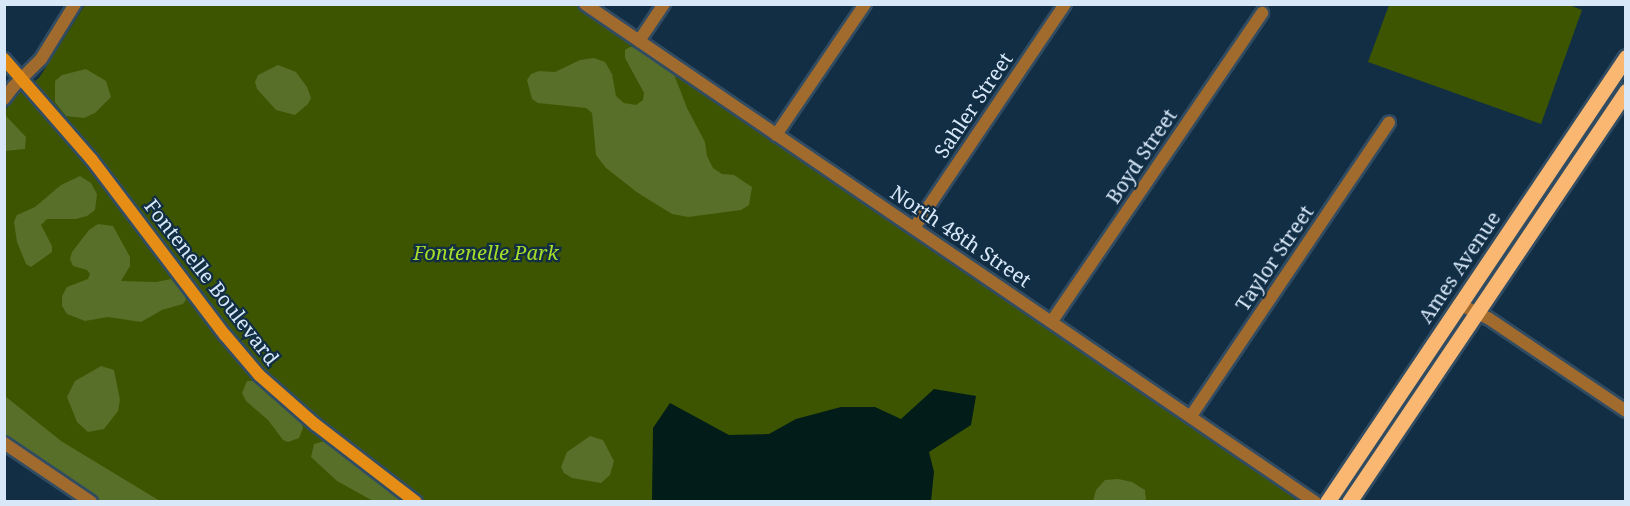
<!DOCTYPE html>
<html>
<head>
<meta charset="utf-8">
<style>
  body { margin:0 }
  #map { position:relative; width:1630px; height:506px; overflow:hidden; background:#112e45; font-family:"Noto Serif",serif }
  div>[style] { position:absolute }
  .green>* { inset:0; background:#3d5500 }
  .forest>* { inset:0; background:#576f28 }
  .water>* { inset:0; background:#011c19 }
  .roads { filter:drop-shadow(2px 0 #314c62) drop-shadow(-2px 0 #314c62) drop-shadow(0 2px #314c62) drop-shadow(0 -2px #314c62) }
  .minor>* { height:12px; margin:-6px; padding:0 6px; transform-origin:6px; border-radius:6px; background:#a26b2e }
  .secondary>* { height:12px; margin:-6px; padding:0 6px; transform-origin:6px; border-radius:6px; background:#e58d14 }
  .primary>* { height:15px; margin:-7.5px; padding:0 7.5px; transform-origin:7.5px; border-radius:7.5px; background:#fab771 }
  span { translate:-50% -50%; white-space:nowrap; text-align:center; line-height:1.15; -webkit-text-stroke:4.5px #112e45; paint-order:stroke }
  .street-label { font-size:20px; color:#d8e8f8 }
  .park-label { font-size:20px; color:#a7dd2a; font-style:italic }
  .frame { position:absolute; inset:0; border:6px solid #d8e8f8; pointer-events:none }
</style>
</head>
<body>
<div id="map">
  <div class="green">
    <div style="clip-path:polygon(1567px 4px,1582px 10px,1541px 124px,1368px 62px,1389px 5px)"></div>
    <div style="clip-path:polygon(85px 5px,575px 5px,1257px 467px,1297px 501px,103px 501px,5px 435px,5px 110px,17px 95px,39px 78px)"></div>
  </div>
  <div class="forest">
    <div style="clip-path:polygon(630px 47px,641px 47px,672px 69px,687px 108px,705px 142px,707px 156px,713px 168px,722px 174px,734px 175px,752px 187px,749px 205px,741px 210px,688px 217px,672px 214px,638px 193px,606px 168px,596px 155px,592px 113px,586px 108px,538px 103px,532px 99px,527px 80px,531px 74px,539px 71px,555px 72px,580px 60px,594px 58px,605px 62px,612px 74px,616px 96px,624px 103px,636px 105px,643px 100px,644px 93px,625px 58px,625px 50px)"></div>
    <div style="clip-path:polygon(278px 65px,296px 72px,307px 87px,311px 98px,308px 104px,295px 115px,276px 110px,257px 89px,255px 82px,258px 75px)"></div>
    <div style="clip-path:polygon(86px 69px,106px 81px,111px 97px,95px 113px,84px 118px,66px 116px,55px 102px,55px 81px,62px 75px)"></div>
    <div style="clip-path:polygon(5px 115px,26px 137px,25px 149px,5px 151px)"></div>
    <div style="clip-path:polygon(80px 176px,91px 183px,97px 194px,95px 210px,87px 216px,76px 219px,47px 219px,41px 225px,52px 246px,52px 252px,31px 267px,26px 264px,17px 242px,14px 222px,17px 215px,35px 207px,61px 185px)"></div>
    <div style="clip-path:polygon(98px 224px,113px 226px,130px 257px,130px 266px,121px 281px,156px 282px,171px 279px,185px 295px,186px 300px,183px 304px,162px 310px,141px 322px,108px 317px,85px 321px,67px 314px,62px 306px,62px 296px,67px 287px,88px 279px,90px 274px,87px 270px,73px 266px,70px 259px,72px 252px,89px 230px)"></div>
    <div style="clip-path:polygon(101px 366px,114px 370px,120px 400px,118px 411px,104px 429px,88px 432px,77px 422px,67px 397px,75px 381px)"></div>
    <div style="clip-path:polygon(247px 381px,259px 381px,300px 416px,303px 428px,299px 438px,288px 442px,283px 440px,268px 420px,246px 401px,242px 393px)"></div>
    <div style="clip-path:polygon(5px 396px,61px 441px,160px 501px,90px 501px,5px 440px)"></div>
    <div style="clip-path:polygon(590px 436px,603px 440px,614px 461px,610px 475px,601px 483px,572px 478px,564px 473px,561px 467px,567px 452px)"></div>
    <div style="clip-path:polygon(324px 441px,334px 444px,348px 454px,372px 479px,381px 481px,411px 501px,373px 501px,337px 481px,311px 457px,314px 444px)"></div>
    <div style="clip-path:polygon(1118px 479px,1132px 482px,1145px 490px,1146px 501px,1093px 501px,1096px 490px,1105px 480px)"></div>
  </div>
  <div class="water">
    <div style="clip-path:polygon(934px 389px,976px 396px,971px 425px,929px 452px,934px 472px,931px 501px,652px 501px,653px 428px,670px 403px,729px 435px,769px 434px,796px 419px,841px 407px,875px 407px,901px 419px)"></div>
  </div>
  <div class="roads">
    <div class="minor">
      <div style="left:585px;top:4px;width:884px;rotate:34.3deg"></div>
      <div style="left:639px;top:41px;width:45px;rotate:-56deg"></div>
      <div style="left:4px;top:99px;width:15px;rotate:-53deg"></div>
      <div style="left:13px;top:87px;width:40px;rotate:-45deg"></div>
      <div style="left:41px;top:59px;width:65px;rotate:-58.3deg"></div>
      <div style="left:776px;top:135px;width:158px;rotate:-55.8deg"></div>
      <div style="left:914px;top:228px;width:270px;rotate:-56deg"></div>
      <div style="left:1459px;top:304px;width:32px;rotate:26deg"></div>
      <div style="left:1488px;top:318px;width:166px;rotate:34deg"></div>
      <div style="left:1052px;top:321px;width:373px;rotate:-55.7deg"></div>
      <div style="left:1191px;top:416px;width:354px;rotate:-56deg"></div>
      <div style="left:4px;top:443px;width:105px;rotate:34.1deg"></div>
    </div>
    <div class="secondary">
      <div style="left:4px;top:59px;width:134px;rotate:48.9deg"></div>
      <div style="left:92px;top:160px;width:220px;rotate:52.8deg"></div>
      <div style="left:225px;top:335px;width:52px;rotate:49.6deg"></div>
      <div style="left:259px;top:375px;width:76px;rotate:41.3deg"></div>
      <div style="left:316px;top:425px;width:126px;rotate:37.6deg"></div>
    </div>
    <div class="primary">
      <div style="left:1327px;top:502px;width:536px;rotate:-56.1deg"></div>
      <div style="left:1349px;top:502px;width:496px;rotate:-56deg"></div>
    </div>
  </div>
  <div class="street-label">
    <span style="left:973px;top:105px;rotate:-56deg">Sahler Street</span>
    <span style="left:1141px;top:156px;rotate:-56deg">Boyd Street</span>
    <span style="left:961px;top:236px;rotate:34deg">North 48th Street</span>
    <span style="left:1274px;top:258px;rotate:-56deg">Taylor Street</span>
    <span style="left:1459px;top:267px;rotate:-56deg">Ames Avenue</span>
    <span style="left:212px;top:282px;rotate:52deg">Fontenelle Boulevard</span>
  </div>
  <div class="park-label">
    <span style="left:486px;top:252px">Fontenelle Park</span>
  </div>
  <div class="frame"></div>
</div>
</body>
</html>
